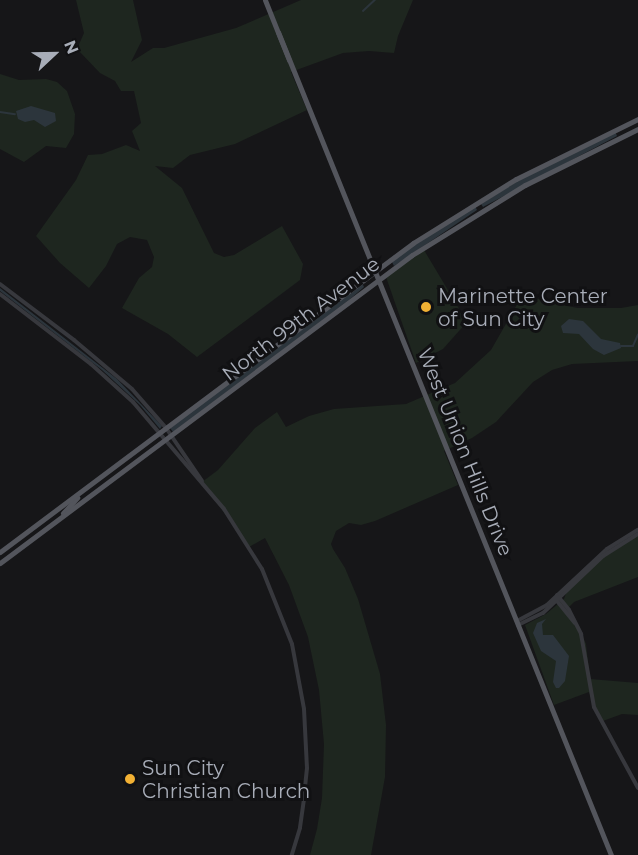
<!DOCTYPE html>
<html>
<head>
<meta charset="utf-8">
<style>
  body { margin:0 }
  #map { position:relative; width:638px; height:855px; overflow:hidden; background:#161618; font-family:Montserrat,sans-serif }
  div>[style] { position:absolute }
  .green>* { inset:0; background:#1e261f }
  .water>* { inset:0; background:#2c353c }
  .stream>* { height:1.5px; margin:-0.75px; padding:0 0.75px; transform-origin:0.75px; border-radius:0.75px; background:#2c353c }
  .minor>* { height:4px; margin:-2px; padding:0 2px; transform-origin:2px; border-radius:2px; background:#37383d }
  .major>* { height:5px; margin:-2.5px; padding:0 2.5px; transform-origin:2.5px; border-radius:2.5px; background:#53555c }
  .dots>* { width:16px; height:16px; translate:-50% -50%; box-sizing:border-box; border:3px solid #111113; border-radius:50% }
  span { translate:-50% -50%; white-space:nowrap; text-align:center; line-height:1.15; -webkit-text-stroke:6px #111113; paint-order:stroke }
  .poi-label { font-size:20px; color:#a8adb8 }
  .left { translate:0 -50%; text-align:left }
  .street-label { font-size:20px; color:#a8adb8 }
  .north { position:absolute; left:24px; top:24px; width:60px; height:60px; -webkit-text-stroke:4px #111113; paint-order:stroke; rotate:68deg; font-size:16px; font-weight:700; line-height:24px; text-align:center; color:#a8adb8 }
  .north::after { content:''; display:block; margin:auto; width:21px; height:27px; background:#a8adb8; clip-path:polygon(50% 0,100% 100%,50% 72%,0 100%) }
</style>
</head>
<body>
<div id="map">
  <div class="green">
    <div style="clip-path:polygon(76px 0,133px 0,142px 40px,131px 62px,153px 48px,164px 48px,236px 28px,301px 0,413px 0,398px 36px,394px 53px,369px 51px,343px 53px,291px 72px,307px 110px,235px 144px,190px 155px,173px 168px,155px 166px,182px 188px,214px 253px,224px 257px,234px 255px,282px 226px,303px 264px,300px 280px,197px 357px,168px 334px,122px 308px,139px 278px,152px 267px,154px 257px,147px 240px,130px 237px,117px 244px,106px 266px,89px 288px,60px 263px,36px 236px,76px 180px,88px 155px,102px 154px,126px 145px,140px 151px,132px 131px,141px 123px,134px 91px,121px 91px,115px 81px,100px 73px,77px 49px,84px 33px)"></div>
    <div style="clip-path:polygon(0 74px,19px 80px,46px 79px,57px 82px,67px 91px,75px 114px,74px 134px,66px 148px,46px 146px,24px 162px,0 149px)"></div>
    <div style="clip-path:polygon(424px 250px,467px 322px,443px 349px,416px 363px,386px 277px)"></div>
    <div style="clip-path:polygon(523px 294px,551px 303px,578px 308px,621px 308px,638px 305px,638px 361px,572px 364px,552px 370px,533px 382px,496px 422px,472px 438px,444px 451px,458px 485px,375px 521px,361px 525px,349px 523px,336px 531px,331px 544px,333px 549px,345px 568px,358px 599px,380px 674px,386px 725px,385px 777px,371px 855px,310px 855px,317px 829px,322px 798px,324px 744px,319px 690px,308px 637px,289px 585px,265px 538px,249px 547px,202px 482px,218px 470px,255px 428px,277px 412px,286px 427px,309px 416px,334px 409px,406px 404px,455px 383px,491px 350px)"></div>
    <div style="clip-path:polygon(638px 532px,638px 577px,574px 602px,569px 607px,586px 644px,590px 679px,638px 683px,638px 715px,622px 714px,600px 722px,589px 692px,554px 705px,525px 625px,546px 614px,564px 599px,568px 588px,607px 551px)"></div>
  </div>
  <div class="water">
    <div style="clip-path:polygon(31px 106px,55px 113px,56px 121px,45px 127px,34px 120px,25px 122px,18px 119px,16px 111px)"></div>
    <div style="clip-path:polygon(615px 131px,617px 136px,483px 207px,481px 204px,529px 174px)"></div>
    <div style="clip-path:polygon(475px 206px,477px 210px,394px 266px,392px 262px,410px 248px)"></div>
    <div style="clip-path:polygon(362px 283px,364px 287px,349px 300px,173px 432px,170px 428px)"></div>
    <div style="clip-path:polygon(0 288px,117px 379px,162px 426px,160px 429px,140px 405px,102px 370px,0 291px)"></div>
    <div style="clip-path:polygon(569px 319px,583px 321px,601px 339px,620px 343px,621px 348px,604px 355px,593px 349px,579px 334px,563px 333px,561px 326px)"></div>
    <div style="clip-path:polygon(546px 619px,542px 624px,543px 635px,553px 635px,569px 656px,565px 681px,559px 688px,556px 688px,553px 682px,556px 661px,541px 651px,533px 633px,537px 623px)"></div>
  </div>
  <div class="stream">
    <div style="left:363px;top:11px;width:16px;rotate:-43deg"></div>
    <div style="left:0;top:112px;width:15px;rotate:8deg"></div>
    <div style="left:621px;top:346px;width:12px"></div>
    <div style="left:633px;top:346px;width:12px;rotate:-66deg"></div>
  </div>
  <div class="minor">
    <div style="left:0;top:284px;width:93px;rotate:37.1deg"></div>
    <div style="left:74px;top:340px;width:76px;rotate:40.2deg"></div>
    <div style="left:132px;top:389px;width:52px;rotate:48.9deg"></div>
    <div style="left:166px;top:428px;width:64px;rotate:55.8deg"></div>
    <div style="left:0;top:294px;width:115px;rotate:37.6deg"></div>
    <div style="left:91px;top:364px;width:57px;rotate:42.1deg"></div>
    <div style="left:133px;top:402px;width:140px;rotate:49.6deg"></div>
    <div style="left:224px;top:509px;width:71px;rotate:57.7deg"></div>
    <div style="left:262px;top:569px;width:81px;rotate:68.2deg"></div>
    <div style="left:292px;top:644px;width:66px;rotate:79.5deg"></div>
    <div style="left:304px;top:709px;width:59px;rotate:87.1deg"></div>
    <div style="left:307px;top:768px;width:31px;rotate:96deg"></div>
    <div style="left:304px;top:799px;width:29px;rotate:98deg"></div>
    <div style="left:300px;top:828px;width:28px;rotate:107deg"></div>
    <div style="left:557px;top:595px;width:19px;rotate:51deg"></div>
    <div style="left:569px;top:610px;width:27px;rotate:63deg"></div>
    <div style="left:581px;top:634px;width:74px;rotate:79.9deg"></div>
    <div style="left:594px;top:707px;width:92px;rotate:61.5deg"></div>
    <div style="left:557px;top:601px;width:28px;rotate:51deg"></div>
    <div style="left:517px;top:621px;width:34px;rotate:-28deg"></div>
    <div style="left:547px;top:605px;width:82px;rotate:-43deg"></div>
    <div style="left:607px;top:549px;width:36px;rotate:-32deg"></div>
    <div style="left:518px;top:625px;width:28px;rotate:-26deg"></div>
    <div style="left:543px;top:613px;width:83px;rotate:-43.5deg"></div>
    <div style="left:603px;top:556px;width:41px;rotate:-32.2deg"></div>
  </div>
  <div class="major">
    <div style="left:265px;top:0;width:65px;rotate:68.2deg"></div>
    <div style="left:278px;top:32px;width:888px;rotate:67.97deg"></div>
    <div style="left:63px;top:513px;width:21px;rotate:-47deg"></div>
    <div style="left:0;top:552px;width:516px;rotate:-36.8deg"></div>
    <div style="left:413px;top:243px;width:121px;rotate:-31.9deg"></div>
    <div style="left:516px;top:179px;width:136px;rotate:-26.2deg"></div>
    <div style="left:0;top:563px;width:514px;rotate:-36.78deg"></div>
    <div style="left:412px;top:255px;width:133px;rotate:-31.8deg"></div>
    <div style="left:525px;top:185px;width:126px;rotate:-26.4deg"></div>
  </div>
  <div class="dots">
    <div style="left:426px;top:307px;background:#f2b134"></div>
    <div style="left:130px;top:779px;background:#f2b134"></div>
  </div>
  <div class="poi-label">
    <span class="left" style="left:438px;top:308px">Marinette Center<br>of Sun City</span>
    <span class="left" style="left:142px;top:780px">Sun City<br>Christian Church</span>
  </div>
  <div class="street-label">
    <span style="left:301px;top:319px;rotate:-37deg">North 99th Avenue</span>
    <span style="left:465px;top:452px;rotate:68deg">West Union Hills Drive</span>
  </div>
  <div class="north">N</div>
</div>
</body>
</html>
